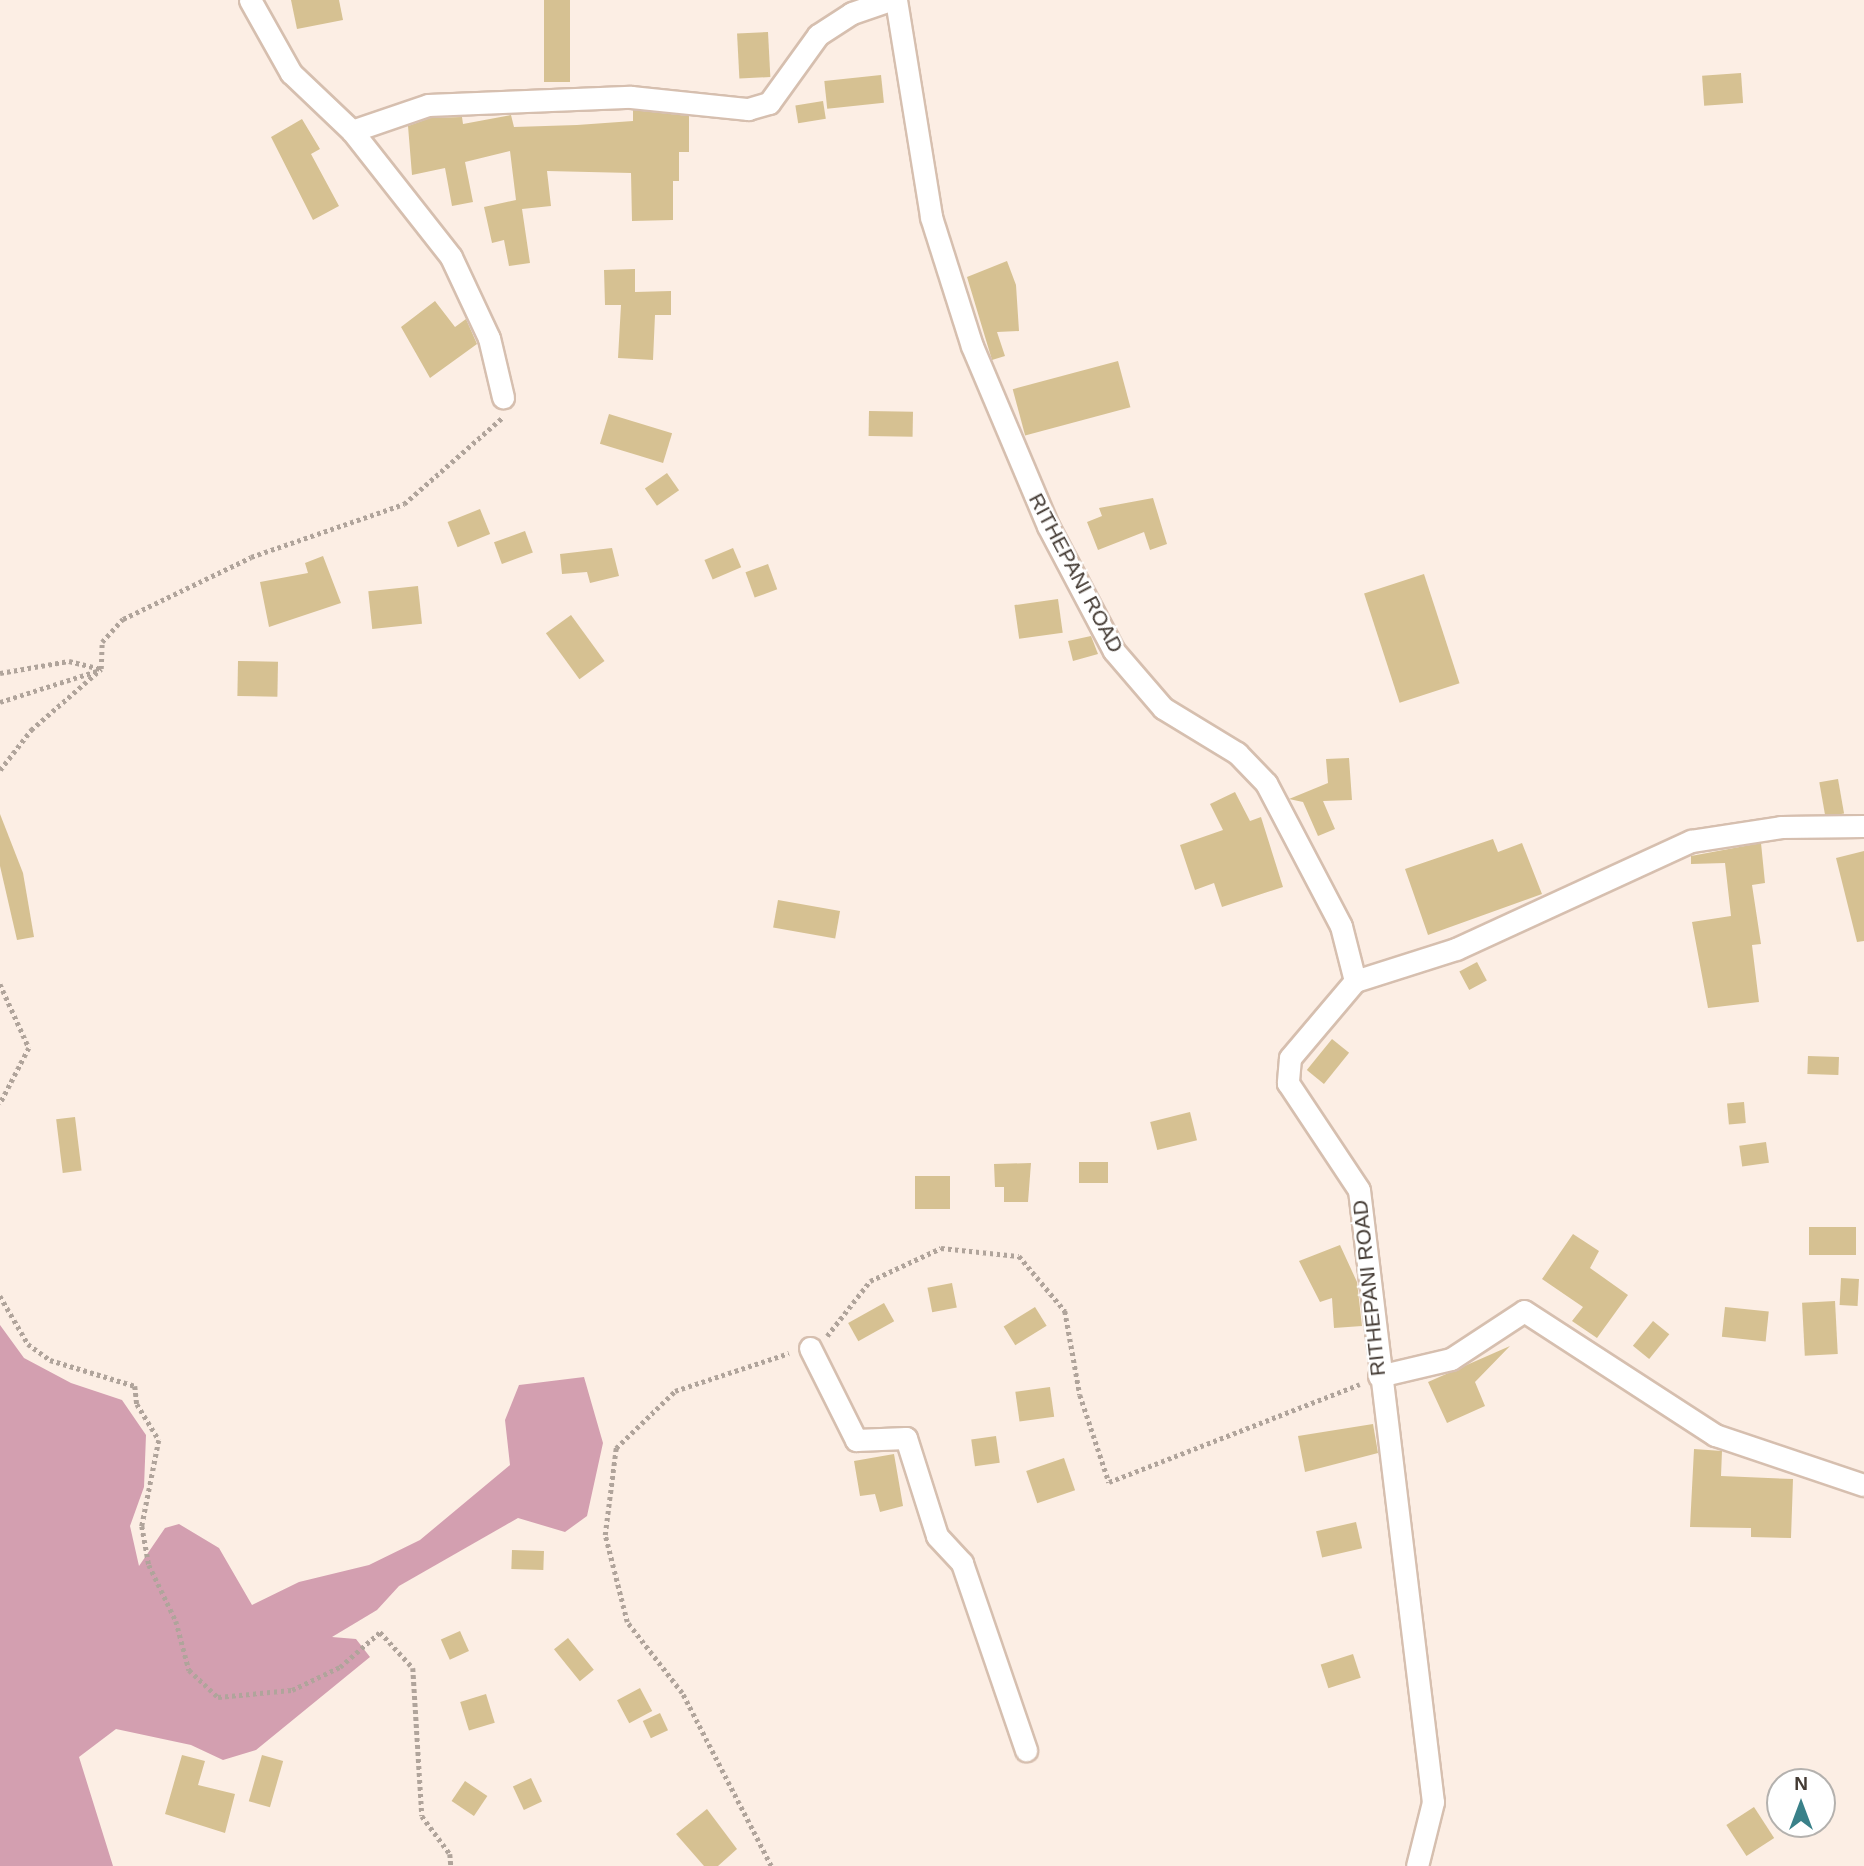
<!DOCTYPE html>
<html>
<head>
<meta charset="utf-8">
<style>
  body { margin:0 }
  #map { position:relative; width:1864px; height:1866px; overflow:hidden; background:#fceee4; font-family:Helvetica,sans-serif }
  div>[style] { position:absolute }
  .forest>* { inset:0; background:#d39fb0 }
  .building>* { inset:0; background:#d6c192; transform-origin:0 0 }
  .path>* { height:4.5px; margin-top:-2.25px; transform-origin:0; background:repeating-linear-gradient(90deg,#b0a49b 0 3.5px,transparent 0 7px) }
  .roads { filter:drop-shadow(2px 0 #d6bfaf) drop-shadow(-2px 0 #d6bfaf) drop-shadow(0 2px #d6bfaf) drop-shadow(0 -2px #d6bfaf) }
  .minor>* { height:21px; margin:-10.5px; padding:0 10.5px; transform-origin:10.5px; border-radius:10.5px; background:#fff }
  span { translate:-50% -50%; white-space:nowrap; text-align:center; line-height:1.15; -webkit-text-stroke:5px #fff; paint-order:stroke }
  .street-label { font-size:21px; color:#443b34 }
  .north { position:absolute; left:1766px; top:1768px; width:70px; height:70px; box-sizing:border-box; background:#fff; border:2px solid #b4b1ae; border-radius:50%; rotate:0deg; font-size:19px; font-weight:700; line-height:28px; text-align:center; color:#443b34 }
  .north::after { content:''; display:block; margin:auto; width:24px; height:32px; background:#3a8189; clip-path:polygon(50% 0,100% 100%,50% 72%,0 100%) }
</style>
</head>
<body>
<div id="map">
  <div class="forest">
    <div style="clip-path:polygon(0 1325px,24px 1358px,71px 1383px,122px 1400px,146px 1435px,144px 1487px,130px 1526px,139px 1566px,165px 1528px,179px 1524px,219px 1548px,252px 1605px,299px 1582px,369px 1565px,420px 1540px,510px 1465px,505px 1420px,519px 1385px,584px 1377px,603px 1443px,587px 1516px,565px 1532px,518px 1518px,399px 1586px,377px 1610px,332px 1637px,356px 1639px,370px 1657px,256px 1750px,223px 1760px,191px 1745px,116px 1729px,79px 1757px,113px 1866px,0 1866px)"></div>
  </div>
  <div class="building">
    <div style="clip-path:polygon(291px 0,339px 0,343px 20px,297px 29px)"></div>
    <div style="left:544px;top:0;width:26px;height:82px"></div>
    <div style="left:768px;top:32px;width:45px;height:31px;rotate:87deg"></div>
    <div style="left:1741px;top:73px;width:30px;height:39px;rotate:86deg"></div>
    <div style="left:881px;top:75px;width:28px;height:57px;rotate:84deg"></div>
    <div style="left:823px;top:101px;width:18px;height:28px;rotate:81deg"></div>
    <div style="clip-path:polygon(633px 110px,689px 116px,689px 152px,679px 152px,679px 181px,673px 181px,673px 220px,632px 221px,631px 173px,547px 171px,551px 206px,522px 209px,530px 263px,509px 266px,504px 240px,492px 243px,484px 207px,516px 200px,510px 151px,465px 162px,473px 202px,452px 206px,445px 168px,412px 175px,408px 126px,430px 118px,462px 117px,463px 124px,511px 115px,514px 127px,577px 125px,633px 121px)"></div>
    <div style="clip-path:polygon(302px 119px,320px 149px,311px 154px,339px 206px,313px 220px,271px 137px)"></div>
    <div style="clip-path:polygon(1007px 261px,1016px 285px,1019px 331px,997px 332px,1005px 356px,992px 360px,967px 277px)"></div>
    <div style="clip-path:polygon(635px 269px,635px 292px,671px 291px,671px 315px,655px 315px,653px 360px,618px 358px,621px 305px,605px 305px,604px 270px)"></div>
    <div style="clip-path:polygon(435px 301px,455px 327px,466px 319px,477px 344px,430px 378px,401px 327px)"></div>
    <div style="left:1118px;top:361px;width:48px;height:109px;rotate:75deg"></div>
    <div style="left:869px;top:411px;width:44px;height:25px;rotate:1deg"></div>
    <div style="left:609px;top:414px;width:66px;height:31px;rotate:17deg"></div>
    <div style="left:667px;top:473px;width:21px;height:27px;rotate:55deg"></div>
    <div style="clip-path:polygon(1153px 498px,1167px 544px,1150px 550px,1144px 532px,1098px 550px,1087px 522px,1102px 516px,1099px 508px)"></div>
    <div style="left:480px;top:509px;width:27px;height:35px;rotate:68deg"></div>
    <div style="left:525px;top:531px;width:23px;height:33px;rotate:70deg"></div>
    <div style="clip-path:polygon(612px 548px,619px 576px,590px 583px,587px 572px,562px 574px,560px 554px)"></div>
    <div style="left:733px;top:548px;width:21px;height:31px;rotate:67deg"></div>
    <div style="clip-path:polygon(323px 556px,341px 603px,269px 627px,260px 582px,308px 573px,305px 563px)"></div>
    <div style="left:768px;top:564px;width:27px;height:24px;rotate:70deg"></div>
    <div style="left:1424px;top:574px;width:115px;height:63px;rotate:72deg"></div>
    <div style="left:418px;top:586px;width:38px;height:50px;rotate:84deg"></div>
    <div style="left:1058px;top:599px;width:34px;height:44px;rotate:82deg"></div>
    <div style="left:571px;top:615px;width:57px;height:31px;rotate:54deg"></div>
    <div style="clip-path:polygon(1091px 636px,1098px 654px,1073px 661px,1068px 641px)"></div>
    <div style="left:238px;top:661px;width:40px;height:35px;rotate:1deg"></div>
    <div style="clip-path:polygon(1349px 758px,1352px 800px,1323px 801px,1335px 829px,1318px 836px,1303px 802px,1289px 799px,1328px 783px,1326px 759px)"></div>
    <div style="left:1838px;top:779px;width:35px;height:19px;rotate:80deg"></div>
    <div style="clip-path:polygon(1235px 792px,1250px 821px,1261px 817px,1283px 887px,1222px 907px,1214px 883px,1195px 890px,1180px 845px,1223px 830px,1210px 804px)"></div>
    <div style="clip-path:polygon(0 814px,23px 873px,34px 937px,17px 940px,0 866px)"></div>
    <div style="clip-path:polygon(1493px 839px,1498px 852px,1522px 843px,1542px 894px,1428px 935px,1405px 869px)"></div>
    <div style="clip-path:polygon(1761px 843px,1765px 883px,1752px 885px,1761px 944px,1752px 945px,1759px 1002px,1708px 1008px,1692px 922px,1731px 916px,1725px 863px,1691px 864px,1691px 856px)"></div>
    <div style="clip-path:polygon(1864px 851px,1864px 941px,1857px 942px,1836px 858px)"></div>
    <div style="left:778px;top:900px;width:63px;height:28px;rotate:10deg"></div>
    <div style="left:1477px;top:962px;width:21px;height:20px;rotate:62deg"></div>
    <div style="left:1332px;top:1039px;width:22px;height:40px;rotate:39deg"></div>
    <div style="left:1808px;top:1056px;width:31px;height:18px;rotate:2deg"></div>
    <div style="left:1744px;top:1102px;width:21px;height:17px;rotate:85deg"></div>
    <div style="left:1190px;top:1112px;width:29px;height:41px;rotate:76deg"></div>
    <div style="left:75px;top:1117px;width:54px;height:19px;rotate:83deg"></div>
    <div style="left:1766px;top:1142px;width:21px;height:27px;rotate:82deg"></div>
    <div style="left:1079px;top:1162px;width:29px;height:21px"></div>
    <div style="clip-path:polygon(1031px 1163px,1028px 1202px,1004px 1202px,1004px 1187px,995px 1187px,994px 1164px)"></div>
    <div style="left:950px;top:1176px;width:33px;height:35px;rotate:90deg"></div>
    <div style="left:1809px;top:1227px;width:47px;height:28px"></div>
    <div style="clip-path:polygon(1573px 1234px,1599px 1251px,1590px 1268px,1628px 1295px,1597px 1338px,1572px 1321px,1583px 1307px,1542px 1279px)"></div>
    <div style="clip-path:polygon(1340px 1245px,1357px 1282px,1362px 1326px,1334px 1328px,1332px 1298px,1320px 1302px,1299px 1261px)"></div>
    <div style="left:1841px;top:1278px;width:18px;height:27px;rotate:3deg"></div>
    <div style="left:952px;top:1283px;width:25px;height:25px;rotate:79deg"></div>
    <div style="left:1835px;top:1301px;width:53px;height:33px;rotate:87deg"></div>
    <div style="left:884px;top:1303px;width:21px;height:41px;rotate:61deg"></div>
    <div style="left:1035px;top:1307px;width:22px;height:37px;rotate:58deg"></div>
    <div style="left:1725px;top:1307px;width:44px;height:30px;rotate:6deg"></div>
    <div style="left:1653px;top:1321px;width:21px;height:32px;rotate:39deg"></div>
    <div style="clip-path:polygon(1510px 1346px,1475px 1382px,1485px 1406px,1447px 1423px,1428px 1382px)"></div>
    <div style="left:1050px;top:1387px;width:30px;height:35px;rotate:82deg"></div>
    <div style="clip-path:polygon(1373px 1424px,1378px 1453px,1305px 1472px,1298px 1436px)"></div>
    <div style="left:996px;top:1436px;width:27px;height:25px;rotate:82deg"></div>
    <div style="clip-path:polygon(1694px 1449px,1722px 1451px,1721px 1476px,1793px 1479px,1791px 1538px,1751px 1537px,1751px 1528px,1690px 1527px)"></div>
    <div style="clip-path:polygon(894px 1454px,903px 1506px,880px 1512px,875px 1494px,860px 1496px,854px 1461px)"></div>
    <div style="left:1064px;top:1458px;width:34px;height:40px;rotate:71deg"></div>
    <div style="left:1356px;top:1522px;width:27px;height:41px;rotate:77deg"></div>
    <div style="left:512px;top:1550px;width:32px;height:19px;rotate:2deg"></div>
    <div style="left:460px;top:1631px;width:22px;height:21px;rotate:66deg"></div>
    <div style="left:568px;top:1638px;width:41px;height:18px;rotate:51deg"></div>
    <div style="left:1353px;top:1654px;width:25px;height:34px;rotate:72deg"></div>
    <div style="left:640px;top:1688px;width:26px;height:26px;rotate:62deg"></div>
    <div style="left:486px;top:1694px;width:30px;height:27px;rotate:73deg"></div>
    <div style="left:660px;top:1713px;width:19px;height:19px;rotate:65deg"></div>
    <div style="clip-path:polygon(182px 1755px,205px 1761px,198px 1785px,235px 1794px,225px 1833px,165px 1814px)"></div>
    <div style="left:262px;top:1755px;width:22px;height:48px;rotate:16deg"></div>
    <div style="left:531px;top:1778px;width:26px;height:20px;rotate:65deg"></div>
    <div style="left:465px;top:1781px;width:27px;height:24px;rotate:34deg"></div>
    <div style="left:1754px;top:1807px;width:37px;height:33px;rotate:57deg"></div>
    <div style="clip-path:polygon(707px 1809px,737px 1849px,718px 1866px,704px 1866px,676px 1834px)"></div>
  </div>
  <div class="path">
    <div style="left:0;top:673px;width:70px;rotate:-9.9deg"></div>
    <div style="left:69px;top:661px;width:32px;rotate:14deg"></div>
    <div style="left:0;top:702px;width:102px;rotate:-17.7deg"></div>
    <div style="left:0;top:770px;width:51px;rotate:-52.2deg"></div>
    <div style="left:31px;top:730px;width:93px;rotate:-41.1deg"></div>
    <div style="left:101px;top:669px;width:27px;rotate:-88deg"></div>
    <div style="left:102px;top:642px;width:31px;rotate:-48deg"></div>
    <div style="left:123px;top:619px;width:142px;rotate:-25.8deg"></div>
    <div style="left:251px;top:557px;width:162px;rotate:-19.1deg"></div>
    <div style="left:404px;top:504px;width:130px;rotate:-41.3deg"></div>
    <div style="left:0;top:984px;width:70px;rotate:65.6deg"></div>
    <div style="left:29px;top:1048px;width:63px;rotate:117.4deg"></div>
    <div style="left:0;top:1296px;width:56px;rotate:59.7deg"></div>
    <div style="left:28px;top:1344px;width:27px;rotate:36deg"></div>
    <div style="left:50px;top:1360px;width:89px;rotate:17deg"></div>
    <div style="left:135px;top:1386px;width:18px;rotate:84deg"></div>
    <div style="left:137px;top:1404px;width:42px;rotate:58.6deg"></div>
    <div style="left:159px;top:1440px;width:88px;rotate:101.2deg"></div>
    <div style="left:142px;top:1526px;width:40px;rotate:80deg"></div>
    <div style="left:149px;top:1565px;width:62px;rotate:64.3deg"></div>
    <div style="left:176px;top:1621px;width:51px;rotate:75.1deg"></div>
    <div style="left:189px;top:1670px;width:40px;rotate:43deg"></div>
    <div style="left:218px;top:1697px;width:74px;rotate:-5.4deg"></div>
    <div style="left:292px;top:1690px;width:53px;rotate:-25.6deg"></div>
    <div style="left:340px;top:1667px;width:53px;rotate:-41.2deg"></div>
    <div style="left:380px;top:1632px;width:49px;rotate:47.5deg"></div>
    <div style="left:413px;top:1668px;width:148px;rotate:86.5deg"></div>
    <div style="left:422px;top:1816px;width:47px;rotate:53.6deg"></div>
    <div style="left:450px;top:1854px;width:12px;rotate:85deg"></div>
    <div style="left:827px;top:1336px;width:70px;rotate:-52deg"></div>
    <div style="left:870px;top:1281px;width:78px;rotate:-24.9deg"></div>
    <div style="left:941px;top:1248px;width:78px;rotate:5.9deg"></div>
    <div style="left:1019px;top:1256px;width:72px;rotate:50.1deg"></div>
    <div style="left:1065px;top:1311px;width:85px;rotate:79.9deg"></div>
    <div style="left:1080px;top:1395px;width:92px;rotate:71.6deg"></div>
    <div style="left:1109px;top:1482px;width:269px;rotate:-21.3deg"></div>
    <div style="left:771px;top:1866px;width:195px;rotate:-117.2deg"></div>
    <div style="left:682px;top:1693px;width:90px;rotate:-127.8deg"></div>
    <div style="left:627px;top:1622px;width:90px;rotate:-104.2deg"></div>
    <div style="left:605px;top:1535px;width:88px;rotate:-82.8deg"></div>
    <div style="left:616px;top:1448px;width:82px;rotate:-44deg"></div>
    <div style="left:675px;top:1391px;width:120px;rotate:-18.4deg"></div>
  </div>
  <div class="roads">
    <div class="minor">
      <div style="left:250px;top:0;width:84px;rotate:60.7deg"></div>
      <div style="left:291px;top:73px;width:84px;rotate:43.6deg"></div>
      <div style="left:352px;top:131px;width:160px;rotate:51.8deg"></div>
      <div style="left:451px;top:257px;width:89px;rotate:64.9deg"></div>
      <div style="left:489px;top:338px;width:61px;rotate:76.7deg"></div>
      <div style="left:896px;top:0;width:220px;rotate:80.8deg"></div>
      <div style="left:931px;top:217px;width:135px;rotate:72.4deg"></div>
      <div style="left:972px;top:346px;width:195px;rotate:67.1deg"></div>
      <div style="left:1048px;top:526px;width:141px;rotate:62.2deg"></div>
      <div style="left:1114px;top:651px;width:75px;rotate:49.3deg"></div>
      <div style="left:1163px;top:708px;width:87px;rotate:31.3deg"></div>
      <div style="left:1237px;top:753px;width:42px;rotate:46deg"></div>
      <div style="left:1266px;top:783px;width:161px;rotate:62.3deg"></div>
      <div style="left:1341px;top:926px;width:57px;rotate:75.7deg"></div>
      <div style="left:1355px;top:981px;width:101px;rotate:130.2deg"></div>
      <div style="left:1290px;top:1058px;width:25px;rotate:95deg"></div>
      <div style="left:1288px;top:1083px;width:128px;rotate:56.4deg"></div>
      <div style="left:1359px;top:1190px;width:616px;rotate:83.11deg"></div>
      <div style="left:1433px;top:1802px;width:66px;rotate:104deg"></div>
      <div style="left:352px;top:131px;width:80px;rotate:-18.9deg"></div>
      <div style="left:428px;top:105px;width:203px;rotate:-2.3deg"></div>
      <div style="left:631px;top:97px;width:118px;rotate:5.9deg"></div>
      <div style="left:748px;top:109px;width:22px;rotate:-16deg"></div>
      <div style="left:769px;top:103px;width:84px;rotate:-54.2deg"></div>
      <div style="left:818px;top:35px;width:40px;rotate:-32.9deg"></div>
      <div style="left:852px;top:13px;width:40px;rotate:-18.9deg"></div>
      <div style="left:1355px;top:981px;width:106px;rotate:-17.6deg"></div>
      <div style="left:1456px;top:949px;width:259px;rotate:-24.7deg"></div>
      <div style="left:1691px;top:841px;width:91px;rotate:-8.8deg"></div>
      <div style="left:1781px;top:827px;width:83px;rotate:-0.7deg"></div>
      <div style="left:810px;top:1348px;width:103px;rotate:63.4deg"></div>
      <div style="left:856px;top:1440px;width:50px;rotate:-2.3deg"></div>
      <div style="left:906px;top:1438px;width:103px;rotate:72.4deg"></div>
      <div style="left:937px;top:1536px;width:37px;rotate:47deg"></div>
      <div style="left:962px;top:1563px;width:198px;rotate:71.1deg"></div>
      <div style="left:1379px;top:1376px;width:74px;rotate:-13.3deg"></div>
      <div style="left:1451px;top:1359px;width:87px;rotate:-33.3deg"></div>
      <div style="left:1524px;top:1311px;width:228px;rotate:33deg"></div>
      <div style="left:1715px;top:1435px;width:157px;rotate:18.6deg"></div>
    </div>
  </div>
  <div class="street-label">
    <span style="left:1076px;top:573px;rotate:62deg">RITHEPANI ROAD</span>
    <span style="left:1369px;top:1288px;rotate:-96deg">RITHEPANI ROAD</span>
  </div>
  <div class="north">N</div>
</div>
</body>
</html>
